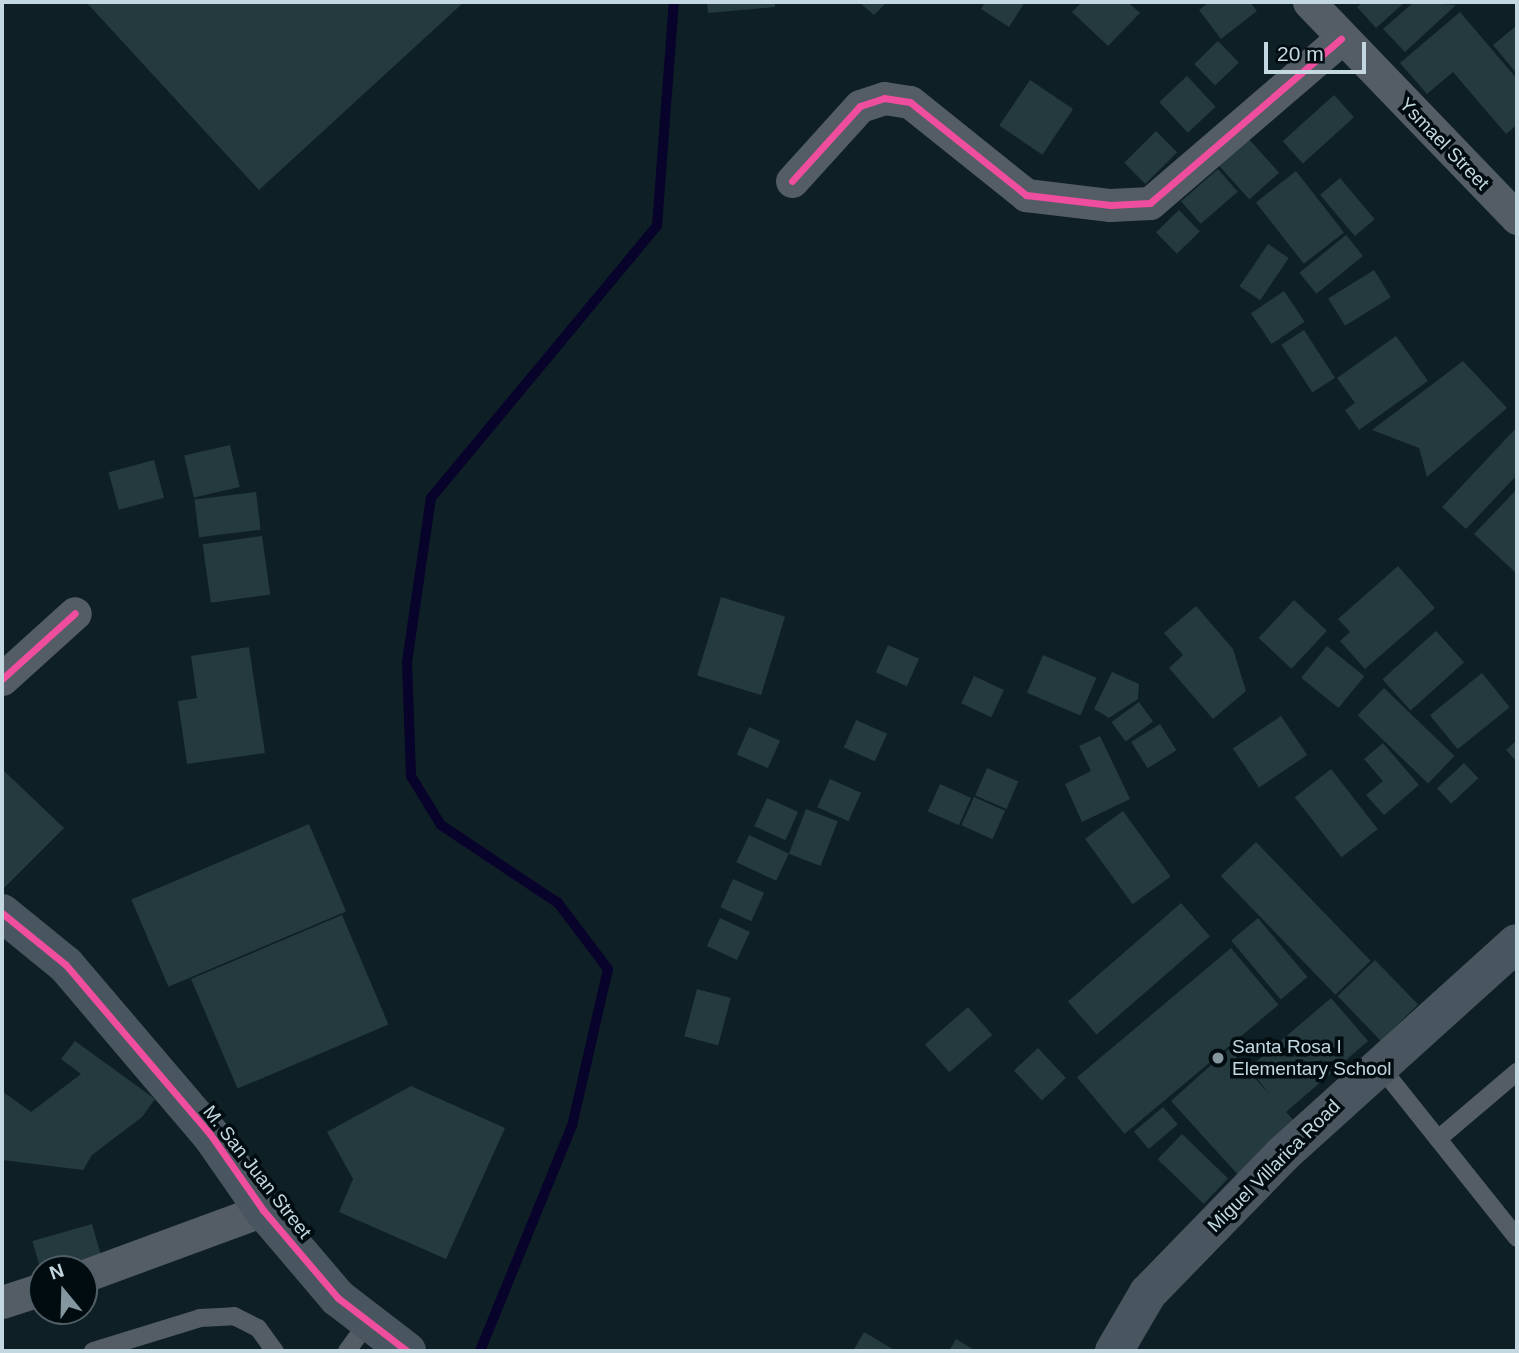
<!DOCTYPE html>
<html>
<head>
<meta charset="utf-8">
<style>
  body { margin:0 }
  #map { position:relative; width:1519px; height:1353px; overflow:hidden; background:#0e1f25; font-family:Arial,sans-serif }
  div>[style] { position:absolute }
  .stream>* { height:10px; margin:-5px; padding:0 5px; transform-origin:5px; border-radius:5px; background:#08032a }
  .building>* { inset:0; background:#243a3e; transform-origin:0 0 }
  .lane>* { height:18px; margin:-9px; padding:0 9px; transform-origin:9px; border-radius:9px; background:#545d66 }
  .street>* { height:33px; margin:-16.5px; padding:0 16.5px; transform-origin:16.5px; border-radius:16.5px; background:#545d66 }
  .secondary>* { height:38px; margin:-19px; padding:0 19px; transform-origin:19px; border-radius:19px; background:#495660 }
  .cycleway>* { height:7px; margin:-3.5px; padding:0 3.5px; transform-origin:3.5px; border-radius:3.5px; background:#ef4d9e }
  .dots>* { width:19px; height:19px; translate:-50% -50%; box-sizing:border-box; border:4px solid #010c11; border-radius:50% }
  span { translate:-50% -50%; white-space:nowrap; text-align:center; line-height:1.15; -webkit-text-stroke:7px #010c11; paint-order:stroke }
  .street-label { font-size:19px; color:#c3d8e0 }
  .poi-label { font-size:19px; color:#c3d8e0 }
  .left { translate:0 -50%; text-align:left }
  .frame { position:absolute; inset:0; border:4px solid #c3d8e0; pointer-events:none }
  .north { position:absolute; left:28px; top:1255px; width:70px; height:70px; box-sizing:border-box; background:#010c11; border:2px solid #4f5e64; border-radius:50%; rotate:341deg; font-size:19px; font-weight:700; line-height:28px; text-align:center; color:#c3d8e0 }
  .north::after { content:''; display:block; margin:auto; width:24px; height:32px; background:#84979f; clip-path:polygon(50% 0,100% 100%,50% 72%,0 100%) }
  .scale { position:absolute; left:1264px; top:42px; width:102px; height:32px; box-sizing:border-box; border:4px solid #c3d8e0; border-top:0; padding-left:9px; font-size:21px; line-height:24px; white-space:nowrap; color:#c3d8e0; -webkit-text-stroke:5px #010c11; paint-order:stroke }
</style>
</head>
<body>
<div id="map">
  <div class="stream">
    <div style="left:480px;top:1351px;width:243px;rotate:-67.8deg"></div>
    <div style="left:572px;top:1126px;width:161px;rotate:-77.1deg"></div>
    <div style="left:608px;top:969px;width:83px;rotate:-127.1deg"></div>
    <div style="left:558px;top:903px;width:141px;rotate:-146.3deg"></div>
    <div style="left:441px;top:825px;width:57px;rotate:-121.5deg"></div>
    <div style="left:411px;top:776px;width:114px;rotate:-92deg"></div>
    <div style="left:407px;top:662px;width:166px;rotate:-81.7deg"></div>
    <div style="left:431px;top:498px;width:354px;rotate:-50.3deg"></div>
    <div style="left:657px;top:226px;width:225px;rotate:-85.7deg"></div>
  </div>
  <div class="building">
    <div style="clip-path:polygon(86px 2px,464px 2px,259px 190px)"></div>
    <div style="clip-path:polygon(707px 2px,775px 2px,775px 7px,708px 13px)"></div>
    <div style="clip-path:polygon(859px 2px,887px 2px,874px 15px)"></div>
    <div style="clip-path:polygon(985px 2px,1025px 2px,1009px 27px,981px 9px)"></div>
    <div style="clip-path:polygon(1082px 2px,1128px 2px,1140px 13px,1108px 46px,1072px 12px)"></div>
    <div style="clip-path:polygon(1209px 2px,1250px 2px,1257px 11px,1221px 39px,1199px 10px)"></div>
    <div style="clip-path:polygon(1363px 2px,1405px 2px,1376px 28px,1357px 7px)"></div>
    <div style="clip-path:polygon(1414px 2px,1456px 5px,1405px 52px,1383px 29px)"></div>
    <div style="clip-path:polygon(1460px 12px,1517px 79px,1517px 125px,1506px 134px,1453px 72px,1427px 94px,1400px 63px)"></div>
    <div style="clip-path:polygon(1516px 26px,1517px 28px,1517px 74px,1493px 45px)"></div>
    <div style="left:1218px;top:41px;width:30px;height:33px;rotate:46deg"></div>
    <div style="left:1187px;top:76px;width:42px;height:38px;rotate:47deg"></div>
    <div style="left:1030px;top:80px;width:52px;height:55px;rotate:34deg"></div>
    <div style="left:1334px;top:95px;width:30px;height:69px;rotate:48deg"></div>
    <div style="left:1156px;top:131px;width:30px;height:45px;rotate:45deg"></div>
    <div style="left:1247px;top:137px;width:48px;height:40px;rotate:48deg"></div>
    <div style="left:1218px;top:169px;width:30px;height:49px;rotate:49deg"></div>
    <div style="left:1296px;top:171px;width:78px;height:51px;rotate:52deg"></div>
    <div style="left:1340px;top:178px;width:54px;height:26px;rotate:50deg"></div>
    <div style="left:1179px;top:210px;width:30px;height:32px;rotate:46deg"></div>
    <div style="left:1346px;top:235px;width:27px;height:60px;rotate:51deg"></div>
    <div style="left:1268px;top:244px;width:25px;height:51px;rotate:34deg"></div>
    <div style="left:1374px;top:270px;width:32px;height:54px;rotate:58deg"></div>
    <div style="left:1284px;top:291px;width:37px;height:40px;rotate:56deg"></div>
    <div style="left:1304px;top:330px;width:57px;height:27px;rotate:57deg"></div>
    <div style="clip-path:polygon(1396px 336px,1428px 381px,1359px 430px,1345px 410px,1355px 403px,1337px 378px)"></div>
    <div style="clip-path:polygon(1463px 361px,1507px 408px,1427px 477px,1419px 448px,1372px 430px)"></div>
    <div style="clip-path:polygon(1517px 427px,1517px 475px,1466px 529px,1442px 507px)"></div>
    <div style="left:230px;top:445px;width:43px;height:47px;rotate:77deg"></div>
    <div style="left:154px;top:460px;width:39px;height:47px;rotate:75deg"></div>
    <div style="clip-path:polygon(1517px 489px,1517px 574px,1474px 534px)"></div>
    <div style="left:256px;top:492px;width:38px;height:62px;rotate:83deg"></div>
    <div style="left:262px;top:536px;width:59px;height:60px;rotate:82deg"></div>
    <div style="clip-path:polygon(1398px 566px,1435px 608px,1365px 669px,1340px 641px,1350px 632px,1338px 619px)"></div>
    <div style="left:721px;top:597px;width:67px;height:82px;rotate:17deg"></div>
    <div style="left:1294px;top:600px;width:45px;height:52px;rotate:43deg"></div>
    <div style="clip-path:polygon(1196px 606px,1233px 649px,1246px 691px,1213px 719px,1169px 668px,1183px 655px,1164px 633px)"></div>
    <div style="left:1436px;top:631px;width:42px;height:72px;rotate:48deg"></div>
    <div style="left:888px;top:645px;width:34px;height:30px;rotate:24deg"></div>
    <div style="left:1327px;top:646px;width:48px;height:41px;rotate:39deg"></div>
    <div style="clip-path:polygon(249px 647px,265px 753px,187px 764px,178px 701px,197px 698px,191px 656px)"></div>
    <div style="left:1043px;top:655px;width:58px;height:41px;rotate:23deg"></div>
    <div style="clip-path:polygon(1112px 672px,1139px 684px,1138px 699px,1109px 718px,1094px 709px)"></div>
    <div style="left:1482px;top:673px;width:44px;height:67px;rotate:51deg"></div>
    <div style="left:974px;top:676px;width:33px;height:30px;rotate:25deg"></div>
    <div style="left:1384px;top:688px;width:98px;height:38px;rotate:44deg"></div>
    <div style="left:1139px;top:702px;width:24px;height:34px;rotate:54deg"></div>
    <div style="left:1281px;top:716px;width:47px;height:58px;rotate:56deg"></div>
    <div style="left:856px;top:720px;width:34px;height:30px;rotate:24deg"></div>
    <div style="left:1160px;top:724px;width:31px;height:34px;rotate:58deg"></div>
    <div style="left:749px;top:727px;width:34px;height:30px;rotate:24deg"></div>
    <div style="clip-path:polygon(1100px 736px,1130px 799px,1082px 822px,1065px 784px,1091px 771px,1079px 746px)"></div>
    <div style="clip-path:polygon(1517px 740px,1517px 762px,1506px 750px)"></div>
    <div style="clip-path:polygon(1383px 743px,1419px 785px,1384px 815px,1366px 795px,1383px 781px,1364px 759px)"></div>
    <div style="left:1464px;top:763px;width:21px;height:37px;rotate:47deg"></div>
    <div style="left:987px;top:768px;width:34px;height:30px;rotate:23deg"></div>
    <div style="clip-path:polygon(2px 769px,64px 828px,2px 890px)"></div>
    <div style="left:1331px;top:769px;width:76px;height:46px;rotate:52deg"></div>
    <div style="left:830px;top:779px;width:34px;height:31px;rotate:24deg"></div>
    <div style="left:940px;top:784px;width:34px;height:30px;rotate:24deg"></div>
    <div style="left:974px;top:797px;width:34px;height:31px;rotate:24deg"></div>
    <div style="left:767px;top:798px;width:34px;height:31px;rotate:24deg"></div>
    <div style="left:806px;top:809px;width:34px;height:48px;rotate:21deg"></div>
    <div style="left:1123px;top:811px;width:81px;height:47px;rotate:54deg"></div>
    <div style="left:309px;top:824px;width:95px;height:193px;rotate:67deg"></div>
    <div style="left:749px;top:835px;width:44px;height:30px;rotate:25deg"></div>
    <div style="left:1256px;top:842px;width:165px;height:49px;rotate:46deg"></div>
    <div style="left:733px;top:879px;width:34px;height:31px;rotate:24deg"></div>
    <div style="left:1181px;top:903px;width:44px;height:150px;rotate:49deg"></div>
    <div style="left:342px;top:915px;width:119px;height:164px;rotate:67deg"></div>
    <div style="left:720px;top:918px;width:33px;height:31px;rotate:25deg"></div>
    <div style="left:1258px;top:918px;width:77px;height:35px;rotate:50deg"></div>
    <div style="left:1231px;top:948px;width:74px;height:201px;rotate:50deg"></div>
    <div style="left:1375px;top:960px;width:62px;height:52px;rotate:46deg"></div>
    <div style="left:697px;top:989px;width:35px;height:49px;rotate:15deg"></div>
    <div style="clip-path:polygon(1331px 998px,1368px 1041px,1286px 1112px,1297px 1124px,1240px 1177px,1171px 1101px,1229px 1049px,1270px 1095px,1249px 1068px)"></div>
    <div style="left:968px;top:1007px;width:37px;height:57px;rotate:49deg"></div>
    <div style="clip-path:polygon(75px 1041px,155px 1099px,142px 1117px,92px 1155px,83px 1170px,2px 1160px,2px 1091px,31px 1112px,81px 1074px,61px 1059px)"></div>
    <div style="left:1038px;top:1048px;width:41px;height:33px;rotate:47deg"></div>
    <div style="clip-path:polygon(411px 1086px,505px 1128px,446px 1259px,339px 1212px,353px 1179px,327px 1132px)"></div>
    <div style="left:1163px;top:1107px;width:23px;height:38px;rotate:50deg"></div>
    <div style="left:1182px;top:1134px;width:64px;height:35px;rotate:44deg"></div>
    <div style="left:92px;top:1224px;width:33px;height:62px;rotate:74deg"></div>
    <div style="clip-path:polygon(864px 1332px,896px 1351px,853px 1351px)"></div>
    <div style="clip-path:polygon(956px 1339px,976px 1351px,949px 1351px)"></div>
  </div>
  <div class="lane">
    <div style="left:1379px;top:1065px;width:221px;rotate:51.4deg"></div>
    <div style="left:1438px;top:1139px;width:104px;rotate:-40.3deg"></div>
    <div style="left:93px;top:1351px;width:112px;rotate:-17.1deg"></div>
    <div style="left:200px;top:1318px;width:34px;rotate:-3deg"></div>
    <div style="left:234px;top:1316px;width:27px;rotate:27deg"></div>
    <div style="left:258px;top:1328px;width:29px;rotate:54deg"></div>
    <div style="left:347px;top:1351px;width:34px;rotate:-54deg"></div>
  </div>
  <div class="street">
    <div style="left:1309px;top:2px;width:300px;rotate:46.1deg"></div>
    <div style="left:792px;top:181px;width:101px;rotate:-47.8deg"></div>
    <div style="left:860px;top:106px;width:25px;rotate:-18deg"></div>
    <div style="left:884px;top:98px;width:26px;rotate:9deg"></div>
    <div style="left:910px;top:102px;width:149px;rotate:38.7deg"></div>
    <div style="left:1026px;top:195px;width:85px;rotate:6.8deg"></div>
    <div style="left:1110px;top:205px;width:40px;rotate:-2.9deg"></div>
    <div style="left:1150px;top:203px;width:252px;rotate:-40.7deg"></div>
    <div style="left:2px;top:679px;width:98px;rotate:-42.1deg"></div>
    <div style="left:84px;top:1276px;width:191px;rotate:-20.2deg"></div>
    <div style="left:2px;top:1302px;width:42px;rotate:-18deg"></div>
  </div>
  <div class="secondary">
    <div style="left:2px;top:913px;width:82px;rotate:39.1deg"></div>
    <div style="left:66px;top:965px;width:222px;rotate:49.6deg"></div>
    <div style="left:210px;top:1134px;width:93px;rotate:55.1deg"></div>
    <div style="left:263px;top:1210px;width:116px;rotate:49.6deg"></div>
    <div style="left:338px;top:1298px;width:87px;rotate:37.5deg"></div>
    <div style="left:1114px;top:1351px;width:67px;rotate:-59.6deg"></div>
    <div style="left:1148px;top:1293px;width:192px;rotate:-45.8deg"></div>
    <div style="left:1282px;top:1155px;width:316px;rotate:-42.1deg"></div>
  </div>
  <div class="cycleway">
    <div style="left:792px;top:181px;width:101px;rotate:-47.8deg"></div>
    <div style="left:860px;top:106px;width:25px;rotate:-18deg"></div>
    <div style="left:884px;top:98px;width:26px;rotate:9deg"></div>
    <div style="left:910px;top:102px;width:149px;rotate:38.7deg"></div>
    <div style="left:1026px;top:195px;width:85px;rotate:6.8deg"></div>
    <div style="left:1110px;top:205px;width:40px;rotate:-2.9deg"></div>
    <div style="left:1150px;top:203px;width:252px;rotate:-40.7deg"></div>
    <div style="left:2px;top:679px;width:98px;rotate:-42.1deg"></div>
    <div style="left:2px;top:913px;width:82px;rotate:39.1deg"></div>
    <div style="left:66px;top:965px;width:222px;rotate:49.6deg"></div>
    <div style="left:210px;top:1134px;width:93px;rotate:55.1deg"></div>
    <div style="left:263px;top:1210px;width:116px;rotate:49.6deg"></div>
    <div style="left:338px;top:1298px;width:87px;rotate:37.5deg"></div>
  </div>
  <div class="dots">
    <div style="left:1218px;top:1058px;background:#84979f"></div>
  </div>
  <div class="street-label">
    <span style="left:1444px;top:144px;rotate:46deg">Ysmael Street</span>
    <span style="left:1274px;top:1166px;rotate:-45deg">Miguel Villarica Road</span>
    <span style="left:257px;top:1172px;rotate:52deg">M. San Juan Street</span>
  </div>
  <div class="poi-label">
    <span class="left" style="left:1232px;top:1058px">Santa Rosa I<br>Elementary School</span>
  </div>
  <div class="frame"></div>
  <div class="north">N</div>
  <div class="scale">20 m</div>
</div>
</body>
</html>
